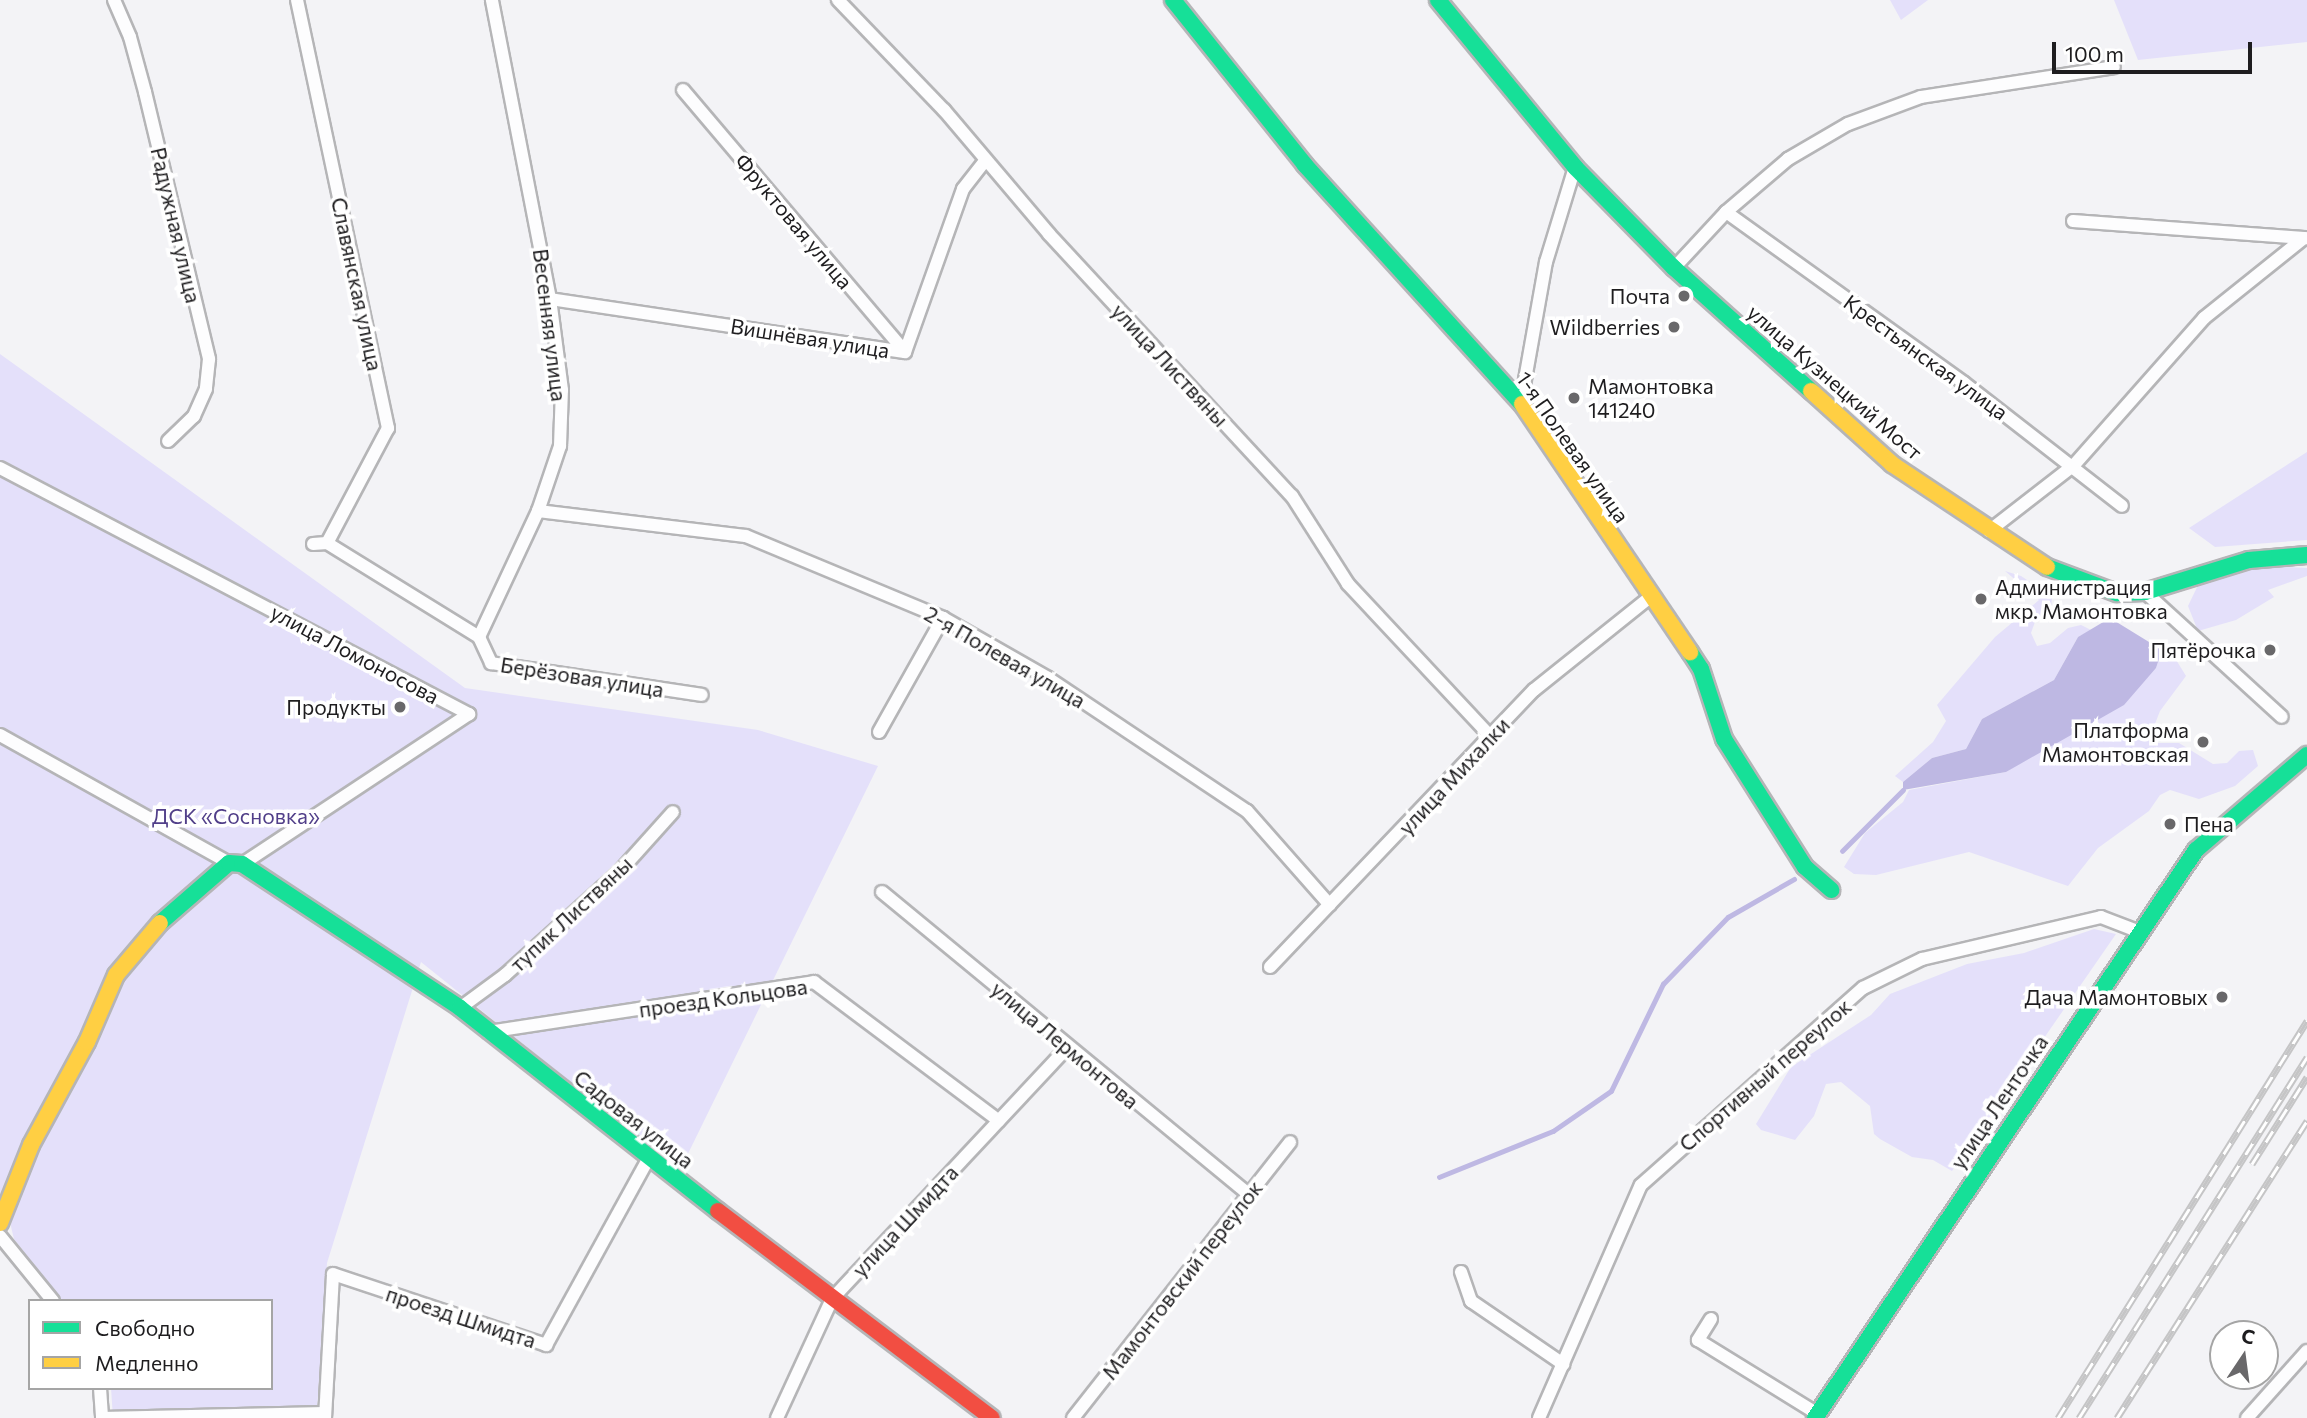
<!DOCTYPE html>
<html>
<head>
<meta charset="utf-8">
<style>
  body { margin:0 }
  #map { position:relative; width:2307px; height:1418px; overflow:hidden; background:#f3f3f6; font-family:Commissioner,sans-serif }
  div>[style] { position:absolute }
  .green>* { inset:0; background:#e4e0fa }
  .water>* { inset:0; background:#beb8e3 }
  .stream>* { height:4.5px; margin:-2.25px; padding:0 2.25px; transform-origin:2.25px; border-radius:2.25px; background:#beb8e3 }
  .roads { filter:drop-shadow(2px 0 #b5b5b7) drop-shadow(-2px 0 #b5b5b7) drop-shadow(0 2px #b5b5b7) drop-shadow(0 -2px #b5b5b7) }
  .street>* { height:12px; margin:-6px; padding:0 6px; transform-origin:6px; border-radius:6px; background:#fdfdfe }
  .fast>* { height:16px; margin:-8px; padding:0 8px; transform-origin:8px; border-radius:8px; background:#16e098 }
  .slow>* { height:16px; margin:-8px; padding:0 8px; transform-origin:8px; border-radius:8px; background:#ffcf43 }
  .jam>* { height:16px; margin:-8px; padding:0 8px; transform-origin:8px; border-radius:8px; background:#f24e42 }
  .rail>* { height:7px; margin-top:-3.5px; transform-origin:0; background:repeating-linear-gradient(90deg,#fff 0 13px,#c5c5c6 0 26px); box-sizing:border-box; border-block:2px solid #c5c5c6 }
  .dots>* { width:19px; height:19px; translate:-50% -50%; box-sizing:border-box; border:4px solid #fff; border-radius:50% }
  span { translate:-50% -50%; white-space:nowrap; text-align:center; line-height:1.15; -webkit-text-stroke:7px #fff; paint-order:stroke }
  .street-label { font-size:21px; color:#1e1d1f }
  .poi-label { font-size:21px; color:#1e1d1f }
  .right { translate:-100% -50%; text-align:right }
  .left { translate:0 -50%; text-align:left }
  .park-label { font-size:21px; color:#513f89 }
  .legend { position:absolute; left:28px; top:1299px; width:245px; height:91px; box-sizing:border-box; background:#fff; border:2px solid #a5a5a5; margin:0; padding:9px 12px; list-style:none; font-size:21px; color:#1e1d1f }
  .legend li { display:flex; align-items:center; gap:14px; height:35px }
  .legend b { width:35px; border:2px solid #a5a5a5 }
  .north { position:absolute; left:2209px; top:1320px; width:70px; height:70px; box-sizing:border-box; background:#fff; border:2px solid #a5a5a5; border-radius:50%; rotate:13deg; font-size:19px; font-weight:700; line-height:28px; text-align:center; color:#1e1d1f }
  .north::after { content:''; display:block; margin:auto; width:24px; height:32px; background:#69686a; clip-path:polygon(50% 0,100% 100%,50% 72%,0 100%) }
  .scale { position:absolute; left:2052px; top:42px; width:200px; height:32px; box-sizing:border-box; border:4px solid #1e1d1f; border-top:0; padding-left:9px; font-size:21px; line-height:24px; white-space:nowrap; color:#1e1d1f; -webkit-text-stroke:5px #fff; paint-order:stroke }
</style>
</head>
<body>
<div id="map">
  <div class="green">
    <div style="clip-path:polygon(1890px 0,1928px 0,1901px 20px)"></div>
    <div style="clip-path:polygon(2114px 0,2307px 0,2307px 42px,2138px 60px)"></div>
    <div style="clip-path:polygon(0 354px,465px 688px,758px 730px,878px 766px,680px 1170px,421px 962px,327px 1263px,317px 1410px,113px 1418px,111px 1388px,271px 1388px,271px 1301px,62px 1301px,14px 1239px,6px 1206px,0 1202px)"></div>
    <div style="clip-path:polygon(2307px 452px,2307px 540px,2215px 547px,2189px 528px)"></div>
    <div style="clip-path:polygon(2265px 566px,2307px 568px,2307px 576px,2268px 590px,2274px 597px,2236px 620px,2198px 631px,2188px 606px,2200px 581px)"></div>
    <div style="clip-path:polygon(2005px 571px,2021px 576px,2052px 596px,2051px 611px,2036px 619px,2031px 633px,2037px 646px,2050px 643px,2068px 628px,2081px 625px,2091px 630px,2078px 637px,2054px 680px,1982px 719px,1966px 749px,1932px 758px,1903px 782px,1895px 776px,1933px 742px,1946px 721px,1937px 705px,1995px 637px,2039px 600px)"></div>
    <div style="clip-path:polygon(2162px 650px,2170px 650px,2186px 676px,2160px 711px,2151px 734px,2152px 743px,2179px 743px,2213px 764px,2227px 763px,2239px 751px,2253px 750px,2258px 766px,2235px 786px,2199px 799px,2170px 790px,2160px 795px,2149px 811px,2098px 848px,2068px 886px,1969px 852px,1876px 875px,1854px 874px,1844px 867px,1865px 833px,1903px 802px,1909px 790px,2006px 772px,2156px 668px)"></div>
    <div style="clip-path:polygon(2094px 929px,2116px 934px,1952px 1171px,1933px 1160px,1912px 1157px,1880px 1139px,1874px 1134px,1870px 1106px,1841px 1082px,1826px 1084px,1814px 1116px,1795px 1140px,1761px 1130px,1756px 1124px,1791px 1067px,1871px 1015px,1890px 994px,1967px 964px,2024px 953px)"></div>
  </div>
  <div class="water">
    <div style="clip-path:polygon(2110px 618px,2162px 650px,2156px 668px,2124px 705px,2006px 772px,1903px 790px,1903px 782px,1932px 758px,1966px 749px,1982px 719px,2054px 680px,2078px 637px)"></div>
  </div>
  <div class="stream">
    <div style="left:1842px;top:851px;width:86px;rotate:-45deg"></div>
    <div style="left:1439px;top:1177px;width:123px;rotate:-22deg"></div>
    <div style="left:1553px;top:1131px;width:70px;rotate:-34.6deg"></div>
    <div style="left:1611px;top:1091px;width:119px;rotate:-64.1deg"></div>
    <div style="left:1663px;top:984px;width:93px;rotate:-45.9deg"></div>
    <div style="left:1728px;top:917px;width:76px;rotate:-29.9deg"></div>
  </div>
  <div class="roads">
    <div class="street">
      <div style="left:114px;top:0;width:40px;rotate:66.6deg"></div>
      <div style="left:130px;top:37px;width:57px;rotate:74.7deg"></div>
      <div style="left:145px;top:92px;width:275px;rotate:76.5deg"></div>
      <div style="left:209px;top:359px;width:30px;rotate:96deg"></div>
      <div style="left:206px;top:389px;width:30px;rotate:114deg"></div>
      <div style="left:194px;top:416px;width:36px;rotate:136deg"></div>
      <div style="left:297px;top:0;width:438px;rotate:78deg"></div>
      <div style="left:388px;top:428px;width:130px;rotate:117.9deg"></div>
      <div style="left:327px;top:543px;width:14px;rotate:176deg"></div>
      <div style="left:838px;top:0;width:153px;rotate:46.1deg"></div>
      <div style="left:944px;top:110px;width:162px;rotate:49.7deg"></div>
      <div style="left:1049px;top:234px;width:357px;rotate:47.2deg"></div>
      <div style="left:1292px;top:496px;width:104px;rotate:57.5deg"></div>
      <div style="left:1348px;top:584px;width:209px;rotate:46.9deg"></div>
      <div style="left:683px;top:90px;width:343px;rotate:49.7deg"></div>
      <div style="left:1726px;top:212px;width:293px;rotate:35.7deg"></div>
      <div style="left:1964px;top:383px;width:200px;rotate:37.9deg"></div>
      <div style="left:2073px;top:221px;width:235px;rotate:4.2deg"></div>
      <div style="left:1674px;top:268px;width:76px;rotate:-47.1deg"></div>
      <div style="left:1726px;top:212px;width:82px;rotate:-40.5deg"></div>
      <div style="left:1788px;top:159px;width:69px;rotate:-30.3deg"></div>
      <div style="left:1848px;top:124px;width:78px;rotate:-20.3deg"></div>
      <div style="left:1921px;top:97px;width:195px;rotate:-8.8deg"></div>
      <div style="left:550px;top:299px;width:359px;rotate:8.5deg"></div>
      <div style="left:905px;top:352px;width:173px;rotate:-70.4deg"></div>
      <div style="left:963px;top:189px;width:36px;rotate:-52deg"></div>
      <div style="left:1521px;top:402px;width:142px;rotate:-79.9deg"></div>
      <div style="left:1546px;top:262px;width:99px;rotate:-73deg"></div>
      <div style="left:0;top:468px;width:530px;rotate:27.68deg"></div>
      <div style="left:469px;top:714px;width:272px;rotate:146.5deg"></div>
      <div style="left:538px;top:511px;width:209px;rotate:6.9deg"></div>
      <div style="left:746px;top:536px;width:213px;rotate:22.6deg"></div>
      <div style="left:943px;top:618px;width:121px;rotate:29.7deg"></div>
      <div style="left:1048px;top:678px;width:239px;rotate:33.8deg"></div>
      <div style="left:1247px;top:811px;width:125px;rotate:48.6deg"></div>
      <div style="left:1989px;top:531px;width:108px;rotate:-37.8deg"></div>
      <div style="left:2074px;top:465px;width:196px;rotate:-48.5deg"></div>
      <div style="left:2204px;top:318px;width:128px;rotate:-38.7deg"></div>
      <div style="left:327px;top:543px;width:179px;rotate:31.7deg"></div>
      <div style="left:2145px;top:592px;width:185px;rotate:42.4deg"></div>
      <div style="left:479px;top:637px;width:139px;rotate:-64.9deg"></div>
      <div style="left:538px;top:511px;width:69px;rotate:-71.3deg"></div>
      <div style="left:560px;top:446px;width:56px;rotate:-88deg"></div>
      <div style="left:562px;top:390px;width:92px;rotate:-97.5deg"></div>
      <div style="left:550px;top:299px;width:305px;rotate:-101deg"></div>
      <div style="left:479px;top:637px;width:29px;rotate:65deg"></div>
      <div style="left:491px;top:663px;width:213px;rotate:8.6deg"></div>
      <div style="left:879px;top:732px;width:131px;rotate:-60.7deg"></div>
      <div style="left:0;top:735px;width:262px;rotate:29.2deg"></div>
      <div style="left:882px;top:892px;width:476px;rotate:39.5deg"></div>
      <div style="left:1270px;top:967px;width:383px;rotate:-46.4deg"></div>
      <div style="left:1534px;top:690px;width:149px;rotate:-38.7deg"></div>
      <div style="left:460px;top:1008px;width:56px;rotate:-36.3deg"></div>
      <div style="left:505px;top:975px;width:155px;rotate:-42.1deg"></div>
      <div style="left:620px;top:871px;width:79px;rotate:-48.1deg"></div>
      <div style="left:488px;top:1032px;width:330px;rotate:-8.7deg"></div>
      <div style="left:814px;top:982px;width:231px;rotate:36.9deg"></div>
      <div style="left:0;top:1236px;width:84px;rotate:50.8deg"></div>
      <div style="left:1461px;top:1272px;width:31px;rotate:71deg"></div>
      <div style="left:1471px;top:1301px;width:112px;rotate:34.4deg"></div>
      <div style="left:1711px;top:1319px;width:25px;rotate:122deg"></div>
      <div style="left:1698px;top:1340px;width:141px;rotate:31.7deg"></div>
      <div style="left:100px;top:1388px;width:30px;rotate:86deg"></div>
      <div style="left:102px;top:1418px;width:223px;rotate:-1.3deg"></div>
      <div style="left:325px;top:1418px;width:144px;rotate:-86.8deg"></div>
      <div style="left:333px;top:1274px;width:225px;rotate:18.4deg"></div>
      <div style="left:546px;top:1345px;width:213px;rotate:-61.2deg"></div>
      <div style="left:777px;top:1418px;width:131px;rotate:-65.2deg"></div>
      <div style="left:832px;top:1299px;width:344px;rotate:-46.9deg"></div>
      <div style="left:1073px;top:1418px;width:351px;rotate:-51.8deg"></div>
      <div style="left:1539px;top:1418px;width:254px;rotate:-66.4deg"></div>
      <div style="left:1641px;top:1185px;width:297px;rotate:-41.6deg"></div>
      <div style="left:1863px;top:988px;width:66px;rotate:-26.2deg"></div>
      <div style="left:1922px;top:959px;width:184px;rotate:-13.2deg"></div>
      <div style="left:2101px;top:917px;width:40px;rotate:21deg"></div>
      <div style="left:2247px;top:1418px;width:90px;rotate:-48.2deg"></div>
    </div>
    <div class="fast">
      <div style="left:1173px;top:0;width:211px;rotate:51.3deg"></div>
      <div style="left:1305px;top:165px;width:323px;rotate:47.8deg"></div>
      <div style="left:1438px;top:0;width:216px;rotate:50.6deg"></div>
      <div style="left:1575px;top:167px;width:141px;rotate:45.6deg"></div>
      <div style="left:1674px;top:268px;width:184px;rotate:41.9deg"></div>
      <div style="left:2047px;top:567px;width:75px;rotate:20.4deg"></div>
      <div style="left:2117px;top:593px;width:28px;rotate:-2deg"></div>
      <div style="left:2145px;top:592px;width:109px;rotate:-17.1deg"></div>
      <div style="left:2249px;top:560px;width:58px;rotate:-4.9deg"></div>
      <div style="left:1690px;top:652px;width:20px;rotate:57deg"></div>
      <div style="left:1701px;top:669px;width:74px;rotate:71.8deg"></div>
      <div style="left:1724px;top:739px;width:151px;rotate:57.7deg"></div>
      <div style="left:1805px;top:867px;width:35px;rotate:41deg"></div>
      <div style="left:160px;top:923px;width:91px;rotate:-41deg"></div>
      <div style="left:229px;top:863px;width:13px;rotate:4deg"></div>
      <div style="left:242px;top:864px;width:261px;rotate:33.4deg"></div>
      <div style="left:460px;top:1008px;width:328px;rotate:38.2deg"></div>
      <div style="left:1815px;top:1418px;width:684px;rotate:-56.15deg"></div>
      <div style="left:2196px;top:850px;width:146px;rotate:-40.6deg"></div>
    </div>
    <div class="slow">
      <div style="left:1811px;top:391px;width:109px;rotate:42deg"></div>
      <div style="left:1892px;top:464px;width:186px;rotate:33.6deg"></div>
      <div style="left:1522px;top:404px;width:300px;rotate:55.9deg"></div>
      <div style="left:0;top:1223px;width:84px;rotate:-68.3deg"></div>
      <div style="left:31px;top:1145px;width:117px;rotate:-61.5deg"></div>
      <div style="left:87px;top:1042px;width:73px;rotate:-66.6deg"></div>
      <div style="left:116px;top:975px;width:68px;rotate:-49.8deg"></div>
    </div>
    <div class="jam">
      <div style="left:718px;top:1211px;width:343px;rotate:37.1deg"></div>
    </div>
  </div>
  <div class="rail">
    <div style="left:2252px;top:1164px;width:103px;rotate:-57.7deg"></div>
    <div style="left:2058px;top:1418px;width:469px;rotate:-57.9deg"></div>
    <div style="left:2079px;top:1418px;width:427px;rotate:-57.7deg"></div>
    <div style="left:2117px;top:1418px;width:353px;rotate:-57.4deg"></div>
  </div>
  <div class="dots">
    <div style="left:1684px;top:296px;background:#69686a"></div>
    <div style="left:1674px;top:327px;background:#69686a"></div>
    <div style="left:1574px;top:398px;background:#69686a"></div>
    <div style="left:1981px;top:599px;background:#69686a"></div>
    <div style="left:2270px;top:650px;background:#69686a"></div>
    <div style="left:400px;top:707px;background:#69686a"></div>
    <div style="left:2203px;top:742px;background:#69686a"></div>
    <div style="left:2170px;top:824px;background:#69686a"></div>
    <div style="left:2222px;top:997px;background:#69686a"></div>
  </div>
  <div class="street-label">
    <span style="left:794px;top:221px;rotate:50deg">Фруктовая улица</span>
    <span style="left:176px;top:225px;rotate:77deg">Радужная улица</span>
    <span style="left:357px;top:284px;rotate:78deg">Славянская улица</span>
    <span style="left:550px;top:325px;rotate:83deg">Весенняя улица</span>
    <span style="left:810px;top:338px;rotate:9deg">Вишнёвая улица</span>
    <span style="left:1926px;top:357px;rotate:36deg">Крестьянская улица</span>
    <span style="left:1170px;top:365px;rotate:47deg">улица Листвяны</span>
    <span style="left:1835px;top:382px;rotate:41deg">улица Кузнецкий Мост</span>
    <span style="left:1573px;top:447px;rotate:55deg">1-я Полевая улица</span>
    <span style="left:355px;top:654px;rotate:28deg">улица Ломоносова</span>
    <span style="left:1005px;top:657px;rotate:30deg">2-я Полевая улица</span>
    <span style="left:582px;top:677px;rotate:9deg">Берёзовая улица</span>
    <span style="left:1454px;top:776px;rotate:-47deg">улица Михалки</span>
    <span style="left:571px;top:914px;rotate:-43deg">тупик Листвяны</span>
    <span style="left:723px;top:998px;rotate:-8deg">проезд Кольцова</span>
    <span style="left:1065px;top:1045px;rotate:40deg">улица Лермонтова</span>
    <span style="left:1765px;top:1075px;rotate:-41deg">Спортивный переулок</span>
    <span style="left:1999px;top:1102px;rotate:-56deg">улица Ленточка</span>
    <span style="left:634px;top:1119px;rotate:38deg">Садовая улица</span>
    <span style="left:905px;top:1221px;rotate:-47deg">улица Шмидта</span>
    <span style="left:1182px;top:1280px;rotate:-52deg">Мамонтовский переулок</span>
    <span style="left:461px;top:1317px;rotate:18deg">проезд Шмидта</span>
  </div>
  <div class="poi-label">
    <span class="right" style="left:1670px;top:296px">Почта</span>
    <span class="right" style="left:1660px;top:327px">Wildberries</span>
    <span class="left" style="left:1588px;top:398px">Мамонтовка<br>141240</span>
    <span class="left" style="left:1995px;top:599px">Администрация<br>мкр. Мамонтовка</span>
    <span class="right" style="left:2256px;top:650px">Пятёрочка</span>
    <span class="right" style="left:386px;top:707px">Продукты</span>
    <span class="right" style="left:2189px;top:742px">Платформа<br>Мамонтовская</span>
    <span class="left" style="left:2184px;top:824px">Пена</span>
    <span class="right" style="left:2208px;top:997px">Дача Мамонтовых</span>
  </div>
  <div class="park-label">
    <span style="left:236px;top:816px">ДСК «Сосновка»</span>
  </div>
  <ul class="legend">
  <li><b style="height:9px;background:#16e098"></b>Свободно</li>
  <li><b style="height:9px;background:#ffcf43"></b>Медленно</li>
  </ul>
  <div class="north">С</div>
  <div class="scale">100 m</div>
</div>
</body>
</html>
